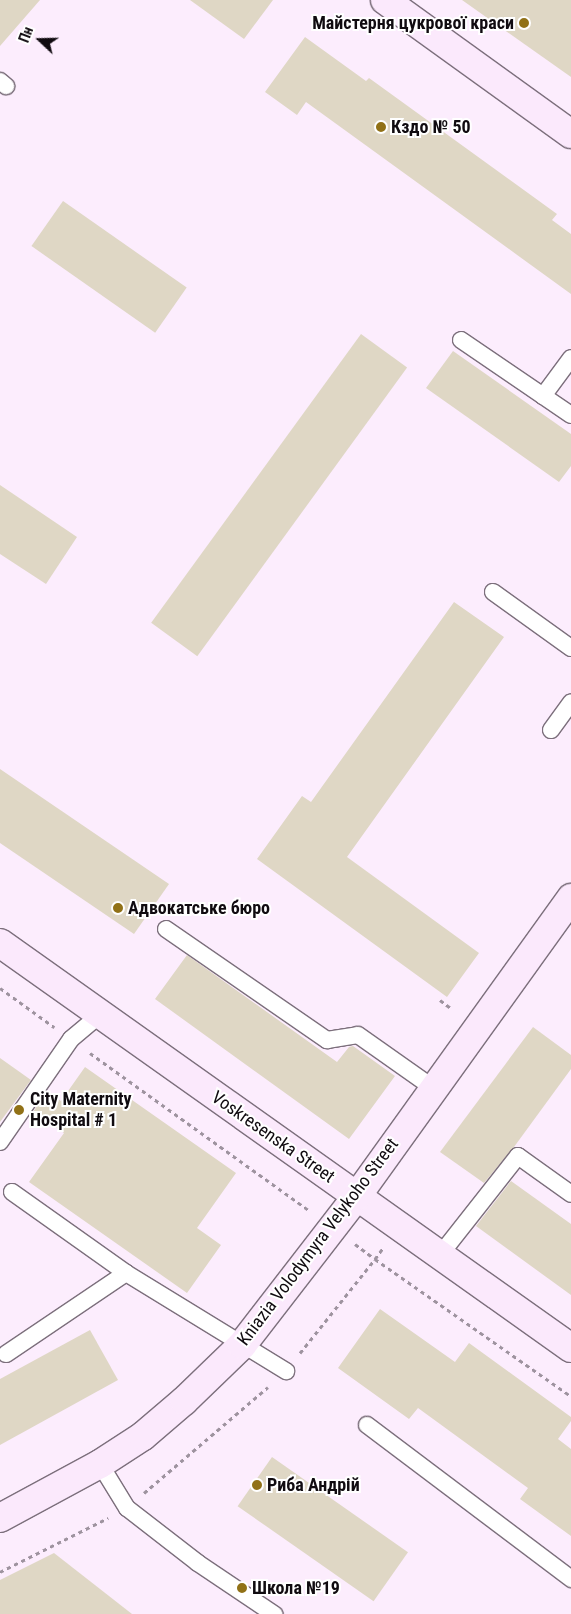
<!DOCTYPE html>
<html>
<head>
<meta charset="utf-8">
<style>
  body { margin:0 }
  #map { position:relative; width:571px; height:1614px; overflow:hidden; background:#fcedfd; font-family:"Roboto Condensed",sans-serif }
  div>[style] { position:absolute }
  .building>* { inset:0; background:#dfd7c5; transform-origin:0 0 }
  .path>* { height:3px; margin-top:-1.5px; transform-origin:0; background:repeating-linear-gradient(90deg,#9e939f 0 4px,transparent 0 8px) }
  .roads { filter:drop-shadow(1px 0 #7c6f7c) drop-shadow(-1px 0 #7c6f7c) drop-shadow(0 1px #7c6f7c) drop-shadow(0 -1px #7c6f7c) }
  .lane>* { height:16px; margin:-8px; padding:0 8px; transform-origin:8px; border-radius:8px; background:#fff }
  .secondary>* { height:28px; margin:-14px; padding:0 14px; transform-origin:14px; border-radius:14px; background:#fbe9fc }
  .dots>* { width:14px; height:14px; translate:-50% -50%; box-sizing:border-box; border:2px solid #fff; border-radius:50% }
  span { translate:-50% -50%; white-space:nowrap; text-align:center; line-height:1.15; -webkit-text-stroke:4px #fff; paint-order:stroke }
  .poi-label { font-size:18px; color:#100b10; font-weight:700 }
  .right { translate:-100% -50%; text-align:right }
  .left { translate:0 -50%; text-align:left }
  .street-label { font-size:18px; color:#100b10 }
  .north { position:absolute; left:15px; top:15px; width:50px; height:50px; -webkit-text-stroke:4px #fff; paint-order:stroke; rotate:291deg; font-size:14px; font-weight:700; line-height:20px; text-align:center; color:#100b10 }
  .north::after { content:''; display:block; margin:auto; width:18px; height:22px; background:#100b10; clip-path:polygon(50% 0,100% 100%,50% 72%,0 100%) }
</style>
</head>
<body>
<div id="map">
  <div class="building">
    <div style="clip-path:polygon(0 0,40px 0,0 46px)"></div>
    <div style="clip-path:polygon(190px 0,273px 0,244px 39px)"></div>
    <div style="clip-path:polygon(462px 0,571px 0,571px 77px)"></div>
    <div style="clip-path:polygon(305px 37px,366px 81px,369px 78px,557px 214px,552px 220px,571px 234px,571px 294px,306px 102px,297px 115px,265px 92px)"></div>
    <div style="left:63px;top:201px;width:151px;height:55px;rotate:35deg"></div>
    <div style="left:361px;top:334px;width:57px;height:357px;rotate:36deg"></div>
    <div style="clip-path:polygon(453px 351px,571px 434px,571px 466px,559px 482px,426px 388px)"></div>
    <div style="clip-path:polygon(0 485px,77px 537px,46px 584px,0 554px)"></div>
    <div style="clip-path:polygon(454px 602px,504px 637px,347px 857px,479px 953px,447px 997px,257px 859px,302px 796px,311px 802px)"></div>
    <div style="clip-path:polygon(0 769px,169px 884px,134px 934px,0 843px)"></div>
    <div style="clip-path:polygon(187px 955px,337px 1062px,349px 1047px,353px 1046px,395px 1076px,349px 1139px,155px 999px)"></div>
    <div style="clip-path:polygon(533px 1027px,571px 1055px,571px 1069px,514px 1147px,484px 1183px,440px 1152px)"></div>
    <div style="clip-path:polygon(0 1058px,31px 1080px,0 1122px)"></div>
    <div style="clip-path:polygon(85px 1067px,236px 1173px,197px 1228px,221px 1245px,187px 1293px,29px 1182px,64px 1133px,33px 1112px,47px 1091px,61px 1101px)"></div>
    <div style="clip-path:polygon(511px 1181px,571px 1224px,571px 1295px,476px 1226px)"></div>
    <div style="clip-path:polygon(380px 1309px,455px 1362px,469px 1343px,571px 1417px,571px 1421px,558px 1439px,571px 1449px,571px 1536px,520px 1499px,528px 1488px,418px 1408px,409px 1419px,338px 1368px)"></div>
    <div style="clip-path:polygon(90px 1330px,118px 1380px,0 1445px,0 1379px)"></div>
    <div style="left:272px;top:1457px;width:166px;height:60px;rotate:35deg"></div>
    <div style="clip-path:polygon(54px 1553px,132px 1614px,0 1614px,0 1580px)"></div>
  </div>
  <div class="path">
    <div style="left:0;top:988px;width:67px;rotate:35.8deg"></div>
    <div style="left:440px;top:1000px;width:15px;rotate:37deg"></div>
    <div style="left:90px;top:1053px;width:271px;rotate:35.7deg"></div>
    <div style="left:355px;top:1244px;width:25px;rotate:37deg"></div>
    <div style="left:375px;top:1259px;width:14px;rotate:-54deg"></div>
    <div style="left:300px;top:1353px;width:120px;rotate:-51.4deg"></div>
    <div style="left:375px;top:1259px;width:239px;rotate:35deg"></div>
    <div style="left:144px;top:1493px;width:163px;rotate:-40.5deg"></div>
    <div style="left:0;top:1572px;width:121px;rotate:-26.6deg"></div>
  </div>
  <div class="roads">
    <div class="lane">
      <div style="left:0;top:81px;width:8px;rotate:40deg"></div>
      <div style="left:461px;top:340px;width:133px;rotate:34.3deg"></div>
      <div style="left:543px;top:396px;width:47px;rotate:-53.6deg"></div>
      <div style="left:493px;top:592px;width:96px;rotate:35.7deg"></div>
      <div style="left:551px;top:730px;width:34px;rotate:-54deg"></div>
      <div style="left:166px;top:929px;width:196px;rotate:34.6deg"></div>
      <div style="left:327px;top:1040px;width:31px;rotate:-9deg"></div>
      <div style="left:358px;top:1035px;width:92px;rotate:35.2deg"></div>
      <div style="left:0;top:1142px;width:125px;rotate:-55.4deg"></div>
      <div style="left:71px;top:1039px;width:38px;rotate:-40deg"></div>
      <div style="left:12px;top:1192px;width:140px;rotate:35.4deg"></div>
      <div style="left:126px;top:1273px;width:188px;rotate:31.5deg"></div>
      <div style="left:440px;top:1255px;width:126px;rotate:-51.8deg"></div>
      <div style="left:518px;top:1156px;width:65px;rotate:35.6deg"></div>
      <div style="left:6px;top:1354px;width:145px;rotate:-34deg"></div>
      <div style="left:367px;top:1425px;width:256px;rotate:37deg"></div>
      <div style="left:100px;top:1464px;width:52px;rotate:58.5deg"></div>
      <div style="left:127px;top:1508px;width:90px;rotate:37.8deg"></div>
      <div style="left:198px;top:1563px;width:92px;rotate:33.9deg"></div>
    </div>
    <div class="secondary">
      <div style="left:385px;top:0;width:229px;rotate:35.8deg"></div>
      <div style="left:0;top:943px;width:700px;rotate:35.35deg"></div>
      <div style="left:0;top:1518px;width:114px;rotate:-28.4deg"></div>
      <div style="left:100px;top:1464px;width:51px;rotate:-33.1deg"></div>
      <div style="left:143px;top:1436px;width:54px;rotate:-40.5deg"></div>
      <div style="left:184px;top:1401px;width:81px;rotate:-44deg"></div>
      <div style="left:242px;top:1345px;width:188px;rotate:-52.3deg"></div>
      <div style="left:357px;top:1196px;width:367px;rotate:-54.3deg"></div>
    </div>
  </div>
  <div class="dots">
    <div style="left:524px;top:23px;background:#917117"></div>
    <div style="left:381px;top:127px;background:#917117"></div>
    <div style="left:118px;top:908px;background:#917117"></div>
    <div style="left:19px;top:1110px;background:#917117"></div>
    <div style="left:257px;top:1485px;background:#917117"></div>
    <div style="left:242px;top:1588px;background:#917117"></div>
  </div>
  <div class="poi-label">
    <span class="right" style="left:514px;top:23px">Майстерня цукрової краси</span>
    <span class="left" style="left:391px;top:127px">Кздо № 50</span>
    <span class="left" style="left:128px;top:908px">Адвокатське бюро</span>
    <span class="left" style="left:30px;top:1110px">City Maternity<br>Hospital # 1</span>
    <span class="left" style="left:267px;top:1485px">Риба Андрій</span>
    <span class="left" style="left:252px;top:1588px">Школа №19</span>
  </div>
  <div class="street-label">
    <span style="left:273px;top:1137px;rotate:35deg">Voskresenska Street</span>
    <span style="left:318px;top:1242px;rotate:-53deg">Kniazia Volodymyra Velykoho Street</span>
  </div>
  <div class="north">Пн</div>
</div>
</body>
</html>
